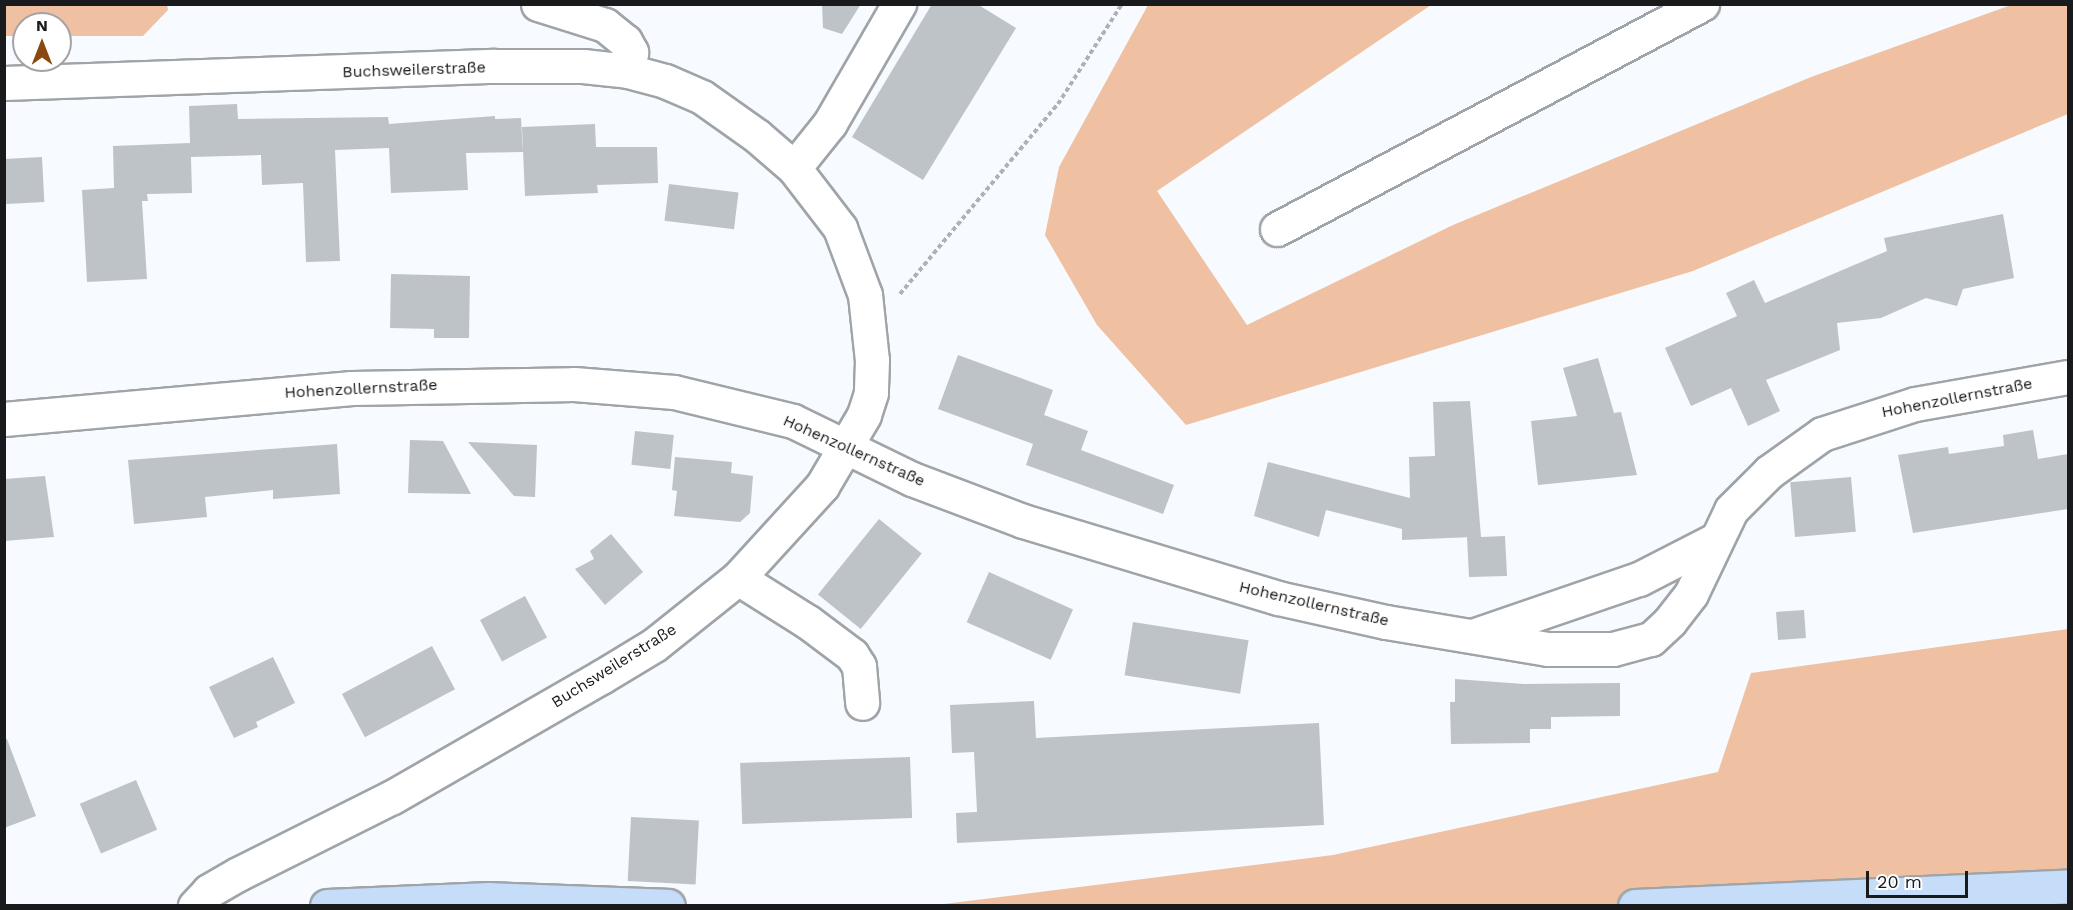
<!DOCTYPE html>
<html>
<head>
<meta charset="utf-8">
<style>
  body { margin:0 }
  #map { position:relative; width:2073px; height:910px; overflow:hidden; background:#f7fbff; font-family:"Work Sans",sans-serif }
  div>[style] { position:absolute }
  .green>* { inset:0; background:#efc1a2 }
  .building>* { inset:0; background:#bec3c8; transform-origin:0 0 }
  .path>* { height:4px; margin-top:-2px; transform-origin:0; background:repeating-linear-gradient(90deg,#aeb1b5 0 4.5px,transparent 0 7.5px) }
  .roads { filter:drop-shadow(2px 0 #9fa4a8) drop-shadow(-2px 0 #9fa4a8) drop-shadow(0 2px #9fa4a8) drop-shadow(0 -2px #9fa4a8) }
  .minor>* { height:33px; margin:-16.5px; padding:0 16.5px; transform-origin:16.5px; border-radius:16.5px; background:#fff }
  .major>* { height:33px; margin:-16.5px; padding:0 16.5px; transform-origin:16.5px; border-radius:16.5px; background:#c5ddf8 }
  span { translate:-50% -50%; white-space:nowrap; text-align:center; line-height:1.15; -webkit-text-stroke:4.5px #fff; paint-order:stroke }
  .street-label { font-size:16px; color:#191a1c }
  .frame { position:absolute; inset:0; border:6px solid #191a1c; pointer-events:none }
  .north { position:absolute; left:12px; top:12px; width:60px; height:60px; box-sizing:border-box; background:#fff; border:2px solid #a3a3a4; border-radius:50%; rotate:0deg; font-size:16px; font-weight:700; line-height:24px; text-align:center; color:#191a1c }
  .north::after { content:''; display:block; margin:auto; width:21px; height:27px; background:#894911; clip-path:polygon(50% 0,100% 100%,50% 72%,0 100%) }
  .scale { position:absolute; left:1866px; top:871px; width:102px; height:27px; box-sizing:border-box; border:3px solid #191a1c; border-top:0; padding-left:8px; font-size:18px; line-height:21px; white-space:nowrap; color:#191a1c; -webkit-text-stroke:4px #fff; paint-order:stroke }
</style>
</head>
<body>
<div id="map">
  <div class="green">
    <div style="clip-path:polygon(167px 4px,168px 10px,143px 36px,60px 36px,60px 24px,24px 24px,24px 36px,5px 36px,5px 5px)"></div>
    <div style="clip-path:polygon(1148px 5px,1431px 5px,1157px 191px,1247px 325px,1453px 225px,1811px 77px,2011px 5px,2068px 5px,2068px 114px,1693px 271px,1186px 425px,1097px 325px,1045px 235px,1059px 167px)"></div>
    <div style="clip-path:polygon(2068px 629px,2068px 905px,928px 906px,1333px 855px,1718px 772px,1751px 673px)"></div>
  </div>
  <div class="building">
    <div style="clip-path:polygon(822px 4px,861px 4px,842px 34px,823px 28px)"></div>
    <div style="clip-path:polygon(932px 4px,977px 4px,1016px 28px,923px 180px,852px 137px)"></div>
    <div style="clip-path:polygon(237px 104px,238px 119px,388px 117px,389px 124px,495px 116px,495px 119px,521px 118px,523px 152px,466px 153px,468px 190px,391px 193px,389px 148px,335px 150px,340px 261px,306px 262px,303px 183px,262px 185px,261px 155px,191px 157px,192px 193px,147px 194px,148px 201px,142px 201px,147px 279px,87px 282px,82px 190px,114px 188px,113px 146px,190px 143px,189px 106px)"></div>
    <div style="clip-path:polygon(595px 124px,596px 147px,657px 147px,658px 183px,597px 185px,598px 193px,525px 196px,522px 127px)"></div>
    <div style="left:42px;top:157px;width:45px;height:38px;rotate:87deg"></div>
    <div style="left:669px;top:184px;width:70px;height:37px;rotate:7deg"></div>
    <div style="clip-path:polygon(2003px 214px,2014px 278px,1963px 289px,1957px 306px,1926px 298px,1881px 318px,1837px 323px,1840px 350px,1766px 380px,1780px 411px,1748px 426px,1731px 388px,1691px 406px,1665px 348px,1737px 316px,1726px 293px,1754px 280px,1765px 303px,1887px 251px,1884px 238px)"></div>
    <div style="clip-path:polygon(391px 274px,470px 276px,469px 338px,434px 338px,434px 329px,390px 328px)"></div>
    <div style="clip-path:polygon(958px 355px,1053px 390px,1044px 415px,1088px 431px,1081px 450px,1174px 485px,1163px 514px,1026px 465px,1033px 444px,938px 409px)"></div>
    <div style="clip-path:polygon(1598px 358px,1614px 413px,1621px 412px,1637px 475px,1538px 485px,1531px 421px,1577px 416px,1563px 368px)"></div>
    <div style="clip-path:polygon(1470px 401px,1481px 537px,1505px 536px,1507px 576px,1469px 577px,1467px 537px,1472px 537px,1402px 540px,1402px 529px,1326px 510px,1319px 537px,1254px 516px,1268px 462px,1410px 498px,1409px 457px,1435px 456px,1433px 402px)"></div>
    <div style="clip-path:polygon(2033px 430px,2038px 459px,2068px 454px,2068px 509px,1913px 533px,1898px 455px,1948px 447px,1949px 454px,2004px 446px,2003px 435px)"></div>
    <div style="left:635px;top:431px;width:39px;height:34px;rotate:6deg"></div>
    <div style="clip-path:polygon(410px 440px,443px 441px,471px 494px,408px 493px)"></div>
    <div style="clip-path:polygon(468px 442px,537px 445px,535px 497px,514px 496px)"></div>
    <div style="clip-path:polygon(337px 444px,340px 494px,273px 499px,273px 490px,205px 497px,207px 517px,134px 524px,128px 460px)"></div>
    <div style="clip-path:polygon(675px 457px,732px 462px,731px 473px,753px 476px,750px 513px,740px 522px,674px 516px,677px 491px,672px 490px)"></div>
    <div style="clip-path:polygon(45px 476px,54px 537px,4px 541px,4px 479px)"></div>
    <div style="left:1851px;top:477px;width:55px;height:61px;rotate:85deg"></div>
    <div style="left:879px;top:519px;width:55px;height:97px;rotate:39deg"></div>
    <div style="clip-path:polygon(611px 534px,643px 572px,605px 605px,575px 569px,594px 559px,590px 551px)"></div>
    <div style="left:989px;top:572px;width:92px;height:55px;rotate:24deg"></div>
    <div style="left:525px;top:596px;width:47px;height:51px;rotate:62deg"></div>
    <div style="left:1804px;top:610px;width:28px;height:28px;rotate:86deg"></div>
    <div style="left:1133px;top:622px;width:117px;height:54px;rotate:9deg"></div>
    <div style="left:432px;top:646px;width:49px;height:102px;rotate:62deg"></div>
    <div style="clip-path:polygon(273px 657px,295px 703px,256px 722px,258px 727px,234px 738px,209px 687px)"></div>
    <div style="clip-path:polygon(1455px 679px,1524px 684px,1620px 683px,1620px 716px,1551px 717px,1551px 729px,1530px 729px,1530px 743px,1451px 744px,1450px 702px,1455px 702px)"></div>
    <div style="clip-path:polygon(1034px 701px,1036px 738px,1319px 723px,1324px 825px,957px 843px,956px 813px,977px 812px,974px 752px,952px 753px,950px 705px)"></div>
    <div style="clip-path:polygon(7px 739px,36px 816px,4px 828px,4px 740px)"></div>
    <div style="left:910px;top:757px;width:61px;height:170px;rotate:88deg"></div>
    <div style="left:136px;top:780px;width:54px;height:61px;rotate:67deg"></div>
    <div style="left:631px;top:817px;width:68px;height:64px;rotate:3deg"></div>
  </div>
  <div class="path">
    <div style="left:900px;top:294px;width:247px;rotate:-50.3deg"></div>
    <div style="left:1058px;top:104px;width:119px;rotate:-57.4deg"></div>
  </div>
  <div class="roads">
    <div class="minor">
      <div style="left:538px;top:4px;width:70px;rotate:17.4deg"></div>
      <div style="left:605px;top:25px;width:26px;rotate:39deg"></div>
      <div style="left:625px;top:41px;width:13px;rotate:61deg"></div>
      <div style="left:631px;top:52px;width:19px;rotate:99deg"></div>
      <div style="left:4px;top:83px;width:491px;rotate:-2deg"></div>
      <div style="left:495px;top:66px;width:88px"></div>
      <div style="left:583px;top:66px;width:45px;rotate:6.3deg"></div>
      <div style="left:628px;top:71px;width:38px;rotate:15deg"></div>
      <div style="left:665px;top:81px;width:40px;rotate:23.4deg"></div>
      <div style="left:702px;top:97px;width:67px;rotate:35.3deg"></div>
      <div style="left:757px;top:136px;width:49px;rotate:40.9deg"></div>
      <div style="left:794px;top:168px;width:76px;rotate:52.5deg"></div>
      <div style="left:840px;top:228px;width:72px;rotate:69.5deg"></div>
      <div style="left:865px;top:295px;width:65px;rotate:83.9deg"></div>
      <div style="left:872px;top:360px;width:33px;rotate:92deg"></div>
      <div style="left:871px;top:393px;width:23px;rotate:108deg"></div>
      <div style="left:864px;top:415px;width:82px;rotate:120.6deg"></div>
      <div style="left:822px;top:486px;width:125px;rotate:132.4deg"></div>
      <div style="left:738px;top:578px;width:107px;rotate:141.4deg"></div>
      <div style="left:654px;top:645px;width:62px;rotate:148.9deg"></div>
      <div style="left:601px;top:677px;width:241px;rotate:150.1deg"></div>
      <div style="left:392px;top:797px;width:172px;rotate:153.4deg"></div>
      <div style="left:238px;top:874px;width:34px;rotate:150deg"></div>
      <div style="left:209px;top:891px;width:21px;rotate:133deg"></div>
      <div style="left:794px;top:168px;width:58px;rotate:-51.3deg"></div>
      <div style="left:830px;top:123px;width:138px;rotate:-59.9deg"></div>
      <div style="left:1277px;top:229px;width:481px;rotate:-27.9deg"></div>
      <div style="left:4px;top:419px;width:349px;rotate:-5.1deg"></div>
      <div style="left:352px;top:388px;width:222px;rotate:-1deg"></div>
      <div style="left:574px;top:384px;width:100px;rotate:4.6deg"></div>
      <div style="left:674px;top:392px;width:122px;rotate:13.7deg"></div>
      <div style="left:793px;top:421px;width:132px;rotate:26deg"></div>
      <div style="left:912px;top:479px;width:119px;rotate:20.7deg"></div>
      <div style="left:1023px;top:521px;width:266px;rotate:16.8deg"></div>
      <div style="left:1278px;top:598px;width:111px;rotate:12.5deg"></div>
      <div style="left:1386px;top:622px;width:164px;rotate:9.5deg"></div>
      <div style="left:1548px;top:649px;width:65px"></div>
      <div style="left:1613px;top:649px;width:39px;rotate:-15deg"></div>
      <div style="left:1651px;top:639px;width:26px;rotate:-43deg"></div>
      <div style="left:1670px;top:621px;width:34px;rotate:-52deg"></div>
      <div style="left:1691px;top:594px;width:93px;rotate:-64.5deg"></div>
      <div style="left:1731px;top:510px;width:54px;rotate:-45deg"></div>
      <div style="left:1769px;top:472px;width:65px;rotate:-35.6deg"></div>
      <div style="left:1822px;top:434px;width:98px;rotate:-17.9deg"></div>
      <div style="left:1915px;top:404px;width:155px;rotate:-10deg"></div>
      <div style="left:738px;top:578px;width:83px;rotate:32.2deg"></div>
      <div style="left:808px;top:622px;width:55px;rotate:36.9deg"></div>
      <div style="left:852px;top:655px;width:13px;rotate:58deg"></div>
      <div style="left:859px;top:666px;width:37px;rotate:85deg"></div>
      <div style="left:1475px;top:635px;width:173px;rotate:-18.9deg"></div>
      <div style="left:1639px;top:579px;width:85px;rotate:-27.2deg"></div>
    </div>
    <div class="major">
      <div style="left:327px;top:906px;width:162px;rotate:-2.5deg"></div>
      <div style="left:489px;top:899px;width:179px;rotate:2.2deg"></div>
      <div style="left:1635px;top:906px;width:433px;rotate:-2.6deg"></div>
    </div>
  </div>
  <div class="street-label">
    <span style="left:414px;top:70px;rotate:-2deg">Buchsweilerstraße</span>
    <span style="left:361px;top:389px;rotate:-3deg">Hohenzollernstraße</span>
    <span style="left:1957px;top:398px;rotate:-11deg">Hohenzollernstraße</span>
    <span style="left:854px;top:451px;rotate:24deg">Hohenzollernstraße</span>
    <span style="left:1314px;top:604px;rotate:13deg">Hohenzollernstraße</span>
    <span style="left:614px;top:666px;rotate:-32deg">Buchsweilerstraße</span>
  </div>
  <div class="frame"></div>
  <div class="north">N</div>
  <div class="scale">20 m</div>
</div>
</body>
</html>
